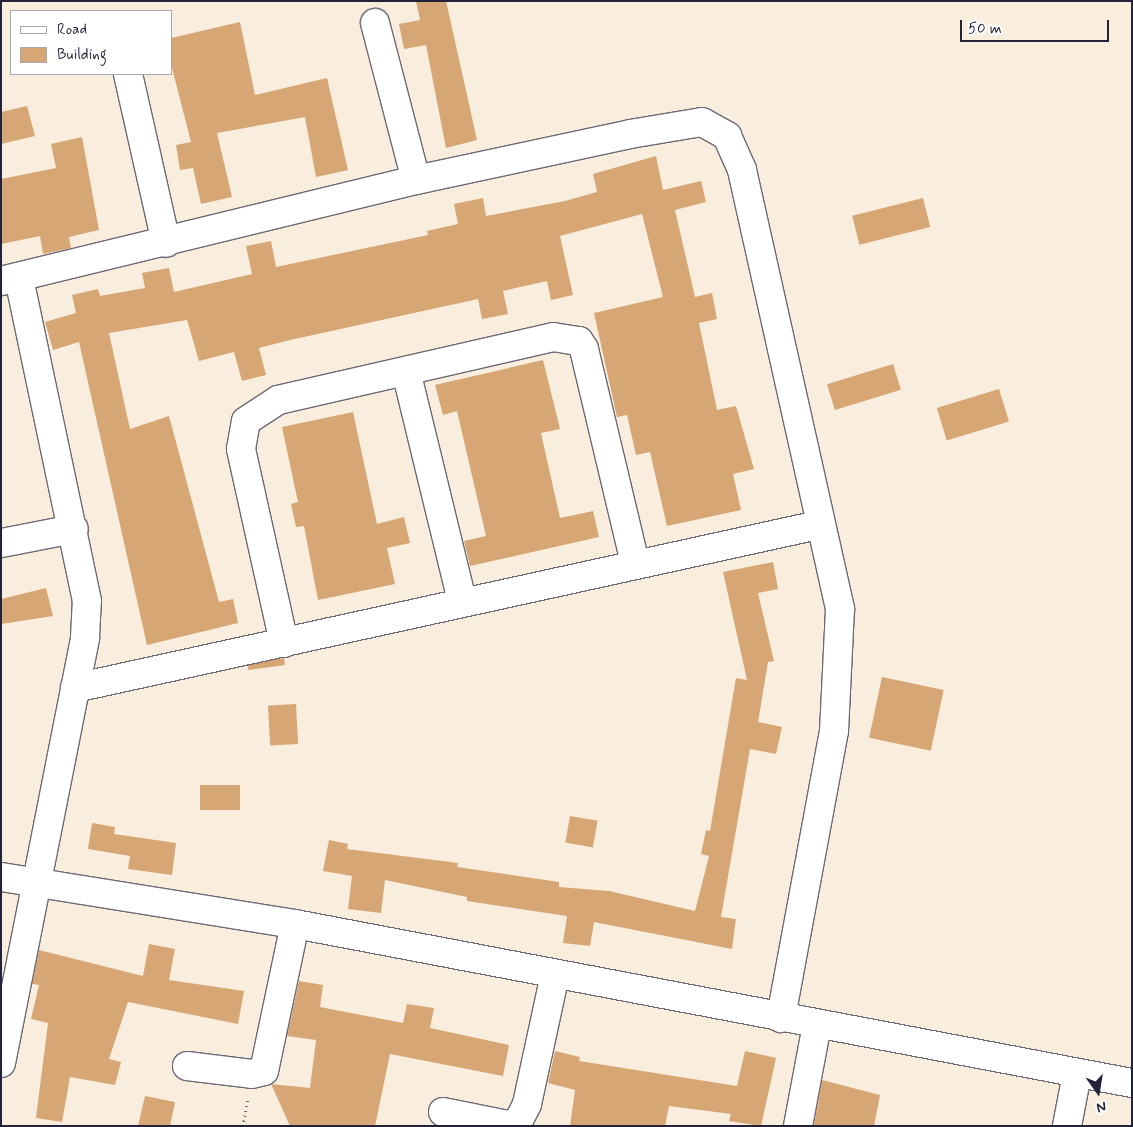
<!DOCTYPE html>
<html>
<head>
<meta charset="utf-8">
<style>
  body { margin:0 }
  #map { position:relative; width:1133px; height:1127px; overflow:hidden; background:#f9eddd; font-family:Mynerve,sans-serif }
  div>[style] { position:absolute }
  .building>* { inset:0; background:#d7a675; transform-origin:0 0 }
  .path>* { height:3px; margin-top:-1.5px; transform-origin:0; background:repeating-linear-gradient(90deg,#6d6974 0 1px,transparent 0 5px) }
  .roads { filter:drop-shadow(1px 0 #6d6974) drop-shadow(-1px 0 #6d6974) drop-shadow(0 1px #6d6974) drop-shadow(0 -1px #6d6974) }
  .minor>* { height:28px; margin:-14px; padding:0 14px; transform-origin:14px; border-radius:14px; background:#fff }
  span { translate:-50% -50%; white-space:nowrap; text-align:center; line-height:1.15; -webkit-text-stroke:4.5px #fff; paint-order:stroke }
  .frame { position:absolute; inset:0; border:2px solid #22223b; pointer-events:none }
  .legend { position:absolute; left:10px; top:10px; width:162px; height:65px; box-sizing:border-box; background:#fff; border:1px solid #a7a7b1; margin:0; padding:6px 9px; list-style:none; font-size:15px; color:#22223b }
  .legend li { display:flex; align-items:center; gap:10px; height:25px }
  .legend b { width:25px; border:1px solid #a7a7b1 }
  .north { position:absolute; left:1073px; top:1067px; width:50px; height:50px; -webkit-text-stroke:4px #fff; paint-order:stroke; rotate:167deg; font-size:14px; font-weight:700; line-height:20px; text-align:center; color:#22223b }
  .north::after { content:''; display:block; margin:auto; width:18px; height:22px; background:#22223b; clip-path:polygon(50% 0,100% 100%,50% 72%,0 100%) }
  .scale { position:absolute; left:960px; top:20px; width:149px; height:22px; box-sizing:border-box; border:2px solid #22223b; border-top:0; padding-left:6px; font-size:15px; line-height:18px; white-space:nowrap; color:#22223b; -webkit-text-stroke:4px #fff; paint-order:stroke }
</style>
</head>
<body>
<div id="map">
  <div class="building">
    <div style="clip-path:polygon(416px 1px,446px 1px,477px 140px,446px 148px,426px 45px,404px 49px,399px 24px,420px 20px)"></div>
    <div style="clip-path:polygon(240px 22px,255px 95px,327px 78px,348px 170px,316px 177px,305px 117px,217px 133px,232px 197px,201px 204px,193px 168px,180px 170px,176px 145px,191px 142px,171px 64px,171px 38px)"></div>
    <div style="clip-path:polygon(27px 106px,35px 136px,1px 144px,1px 112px)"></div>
    <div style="clip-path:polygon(82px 137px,99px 230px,69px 237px,71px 248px,43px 254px,40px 236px,1px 244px,1px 179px,56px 168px,51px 144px)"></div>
    <div style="clip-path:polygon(656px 156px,663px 190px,701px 181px,706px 202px,675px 210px,695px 297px,712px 293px,717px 319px,699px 323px,717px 410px,736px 406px,754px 469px,733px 474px,741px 510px,667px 526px,650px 452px,636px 455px,627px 415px,617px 417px,594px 313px,663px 297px,642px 214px,560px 236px,573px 295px,551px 300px,547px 281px,503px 291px,508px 314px,482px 319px,478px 299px,290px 340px,259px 348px,266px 375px,242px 381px,234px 352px,199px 361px,187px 320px,109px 333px,130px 429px,169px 416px,219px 602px,233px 599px,238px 623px,147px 645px,79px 342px,53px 350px,45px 322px,76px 313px,72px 295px,98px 289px,100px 296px,145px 288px,142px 273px,169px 268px,174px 292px,252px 274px,246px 246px,271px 241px,276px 267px,428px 235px,427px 231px,458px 224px,454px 204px,483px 198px,486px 216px,565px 201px,597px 192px,593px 174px)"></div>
    <div style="left:923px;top:198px;width:30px;height:73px;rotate:76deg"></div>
    <div style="clip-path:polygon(543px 360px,560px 429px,541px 433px,560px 518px,593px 511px,599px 537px,470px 566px,464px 541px,486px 536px,457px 411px,443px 415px,435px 385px)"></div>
    <div style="left:893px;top:364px;width:27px;height:69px;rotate:73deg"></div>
    <div style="left:999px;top:389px;width:34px;height:65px;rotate:73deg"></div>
    <div style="clip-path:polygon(353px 412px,377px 524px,404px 517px,410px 543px,387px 548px,395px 584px,318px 600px,304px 526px,296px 527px,291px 504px,298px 502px,282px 427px)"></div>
    <div style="clip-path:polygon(773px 562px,778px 589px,758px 593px,774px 661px,768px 662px,758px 722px,782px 727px,776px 754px,750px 749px,721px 917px,736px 919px,732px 949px,594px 922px,590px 946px,563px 943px,567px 916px,467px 901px,467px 897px,385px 880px,381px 913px,348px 909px,352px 876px,323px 871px,329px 840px,348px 844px,347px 849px,458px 863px,457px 867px,559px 882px,559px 887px,609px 891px,695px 911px,709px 856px,701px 854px,706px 830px,710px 831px,736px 678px,747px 680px,723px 572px)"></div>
    <div style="clip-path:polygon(46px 588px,53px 616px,1px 624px,1px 599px)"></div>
    <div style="left:284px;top:658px;width:7px;height:37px;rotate:82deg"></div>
    <div style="left:882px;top:677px;width:63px;height:62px;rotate:12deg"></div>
    <div style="left:296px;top:704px;width:40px;height:28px;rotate:87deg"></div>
    <div style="left:200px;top:785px;width:40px;height:25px"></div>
    <div style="left:570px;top:816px;width:28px;height:27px;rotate:10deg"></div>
    <div style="clip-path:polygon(92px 823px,115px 827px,114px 834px,176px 843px,172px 875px,128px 869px,130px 856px,88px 849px)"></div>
    <div style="clip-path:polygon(149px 944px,175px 949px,169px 980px,244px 991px,238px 1024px,128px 1002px,109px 1059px,121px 1062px,115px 1085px,70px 1077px,62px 1122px,36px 1118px,48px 1023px,31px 1019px,39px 985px,32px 984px,39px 950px,143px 976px)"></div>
    <div style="clip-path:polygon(299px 981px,323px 985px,320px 1007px,403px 1023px,407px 1004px,434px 1008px,430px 1028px,509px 1045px,503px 1076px,390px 1054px,375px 1126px,290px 1126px,271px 1084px,310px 1088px,316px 1040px,287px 1036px)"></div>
    <div style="clip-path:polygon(555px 1051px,580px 1057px,579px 1061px,737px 1086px,745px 1051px,776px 1058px,761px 1126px,729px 1121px,731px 1114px,669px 1106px,665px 1126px,570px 1126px,575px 1090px,548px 1083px)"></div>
    <div style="clip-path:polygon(822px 1080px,880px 1095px,874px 1126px,814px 1126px)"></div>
    <div style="clip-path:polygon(145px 1096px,175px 1102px,170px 1126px,138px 1126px)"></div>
  </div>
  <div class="path">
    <div style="left:243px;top:1126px;width:29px;rotate:-80deg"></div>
  </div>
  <div class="roads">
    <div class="minor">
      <div style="left:375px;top:23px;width:162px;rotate:75.4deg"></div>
      <div style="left:128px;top:74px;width:173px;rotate:77.3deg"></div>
      <div style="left:1px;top:281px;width:427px;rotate:-13.7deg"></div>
      <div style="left:416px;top:180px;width:219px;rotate:-12.1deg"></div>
      <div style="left:630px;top:134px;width:73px;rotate:-9.5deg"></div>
      <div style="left:702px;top:122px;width:29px;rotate:29deg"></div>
      <div style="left:727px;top:136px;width:37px;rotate:66deg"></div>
      <div style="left:742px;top:170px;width:450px;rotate:77.4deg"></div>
      <div style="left:840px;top:609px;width:122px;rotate:92.8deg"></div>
      <div style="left:834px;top:731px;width:292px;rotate:100.5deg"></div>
      <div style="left:406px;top:371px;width:237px;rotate:76.3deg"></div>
      <div style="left:1px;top:543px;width:74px;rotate:-10.9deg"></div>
      <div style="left:284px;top:643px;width:199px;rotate:-102.5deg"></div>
      <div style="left:241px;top:449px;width:28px;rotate:-80deg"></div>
      <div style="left:246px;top:421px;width:38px;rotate:-33deg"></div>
      <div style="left:278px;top:400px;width:282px;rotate:-12.9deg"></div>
      <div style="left:553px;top:337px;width:26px;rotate:9deg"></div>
      <div style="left:579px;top:341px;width:9px;rotate:58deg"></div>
      <div style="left:584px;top:349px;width:220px;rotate:76.6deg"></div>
      <div style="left:75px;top:688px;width:761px;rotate:-12.37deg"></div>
      <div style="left:1px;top:877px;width:298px;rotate:9.1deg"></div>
      <div style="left:295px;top:924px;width:852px;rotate:10.76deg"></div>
      <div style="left:1px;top:1063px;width:434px;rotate:-78.8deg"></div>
      <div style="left:85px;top:637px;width:36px;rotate:-87deg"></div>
      <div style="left:87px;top:601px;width:331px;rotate:-101.9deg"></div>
      <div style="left:187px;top:1066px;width:65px;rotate:7deg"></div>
      <div style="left:252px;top:1074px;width:12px;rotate:-14deg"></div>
      <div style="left:264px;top:1071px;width:150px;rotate:-78.1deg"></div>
      <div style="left:443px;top:1112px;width:66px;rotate:11.3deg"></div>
      <div style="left:508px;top:1125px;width:10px;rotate:-17deg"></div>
      <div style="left:518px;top:1122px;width:20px;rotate:-63deg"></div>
      <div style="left:527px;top:1104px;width:132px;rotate:-77.8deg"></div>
      <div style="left:798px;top:1126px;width:104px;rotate:-79.4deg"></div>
      <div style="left:1067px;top:1126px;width:53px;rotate:-79.1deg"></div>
    </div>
  </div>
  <div class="frame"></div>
  <ul class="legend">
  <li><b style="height:6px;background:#fff"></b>Road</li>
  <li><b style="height:14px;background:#d7a675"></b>Building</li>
  </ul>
  <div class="north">N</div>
  <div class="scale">50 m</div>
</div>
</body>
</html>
